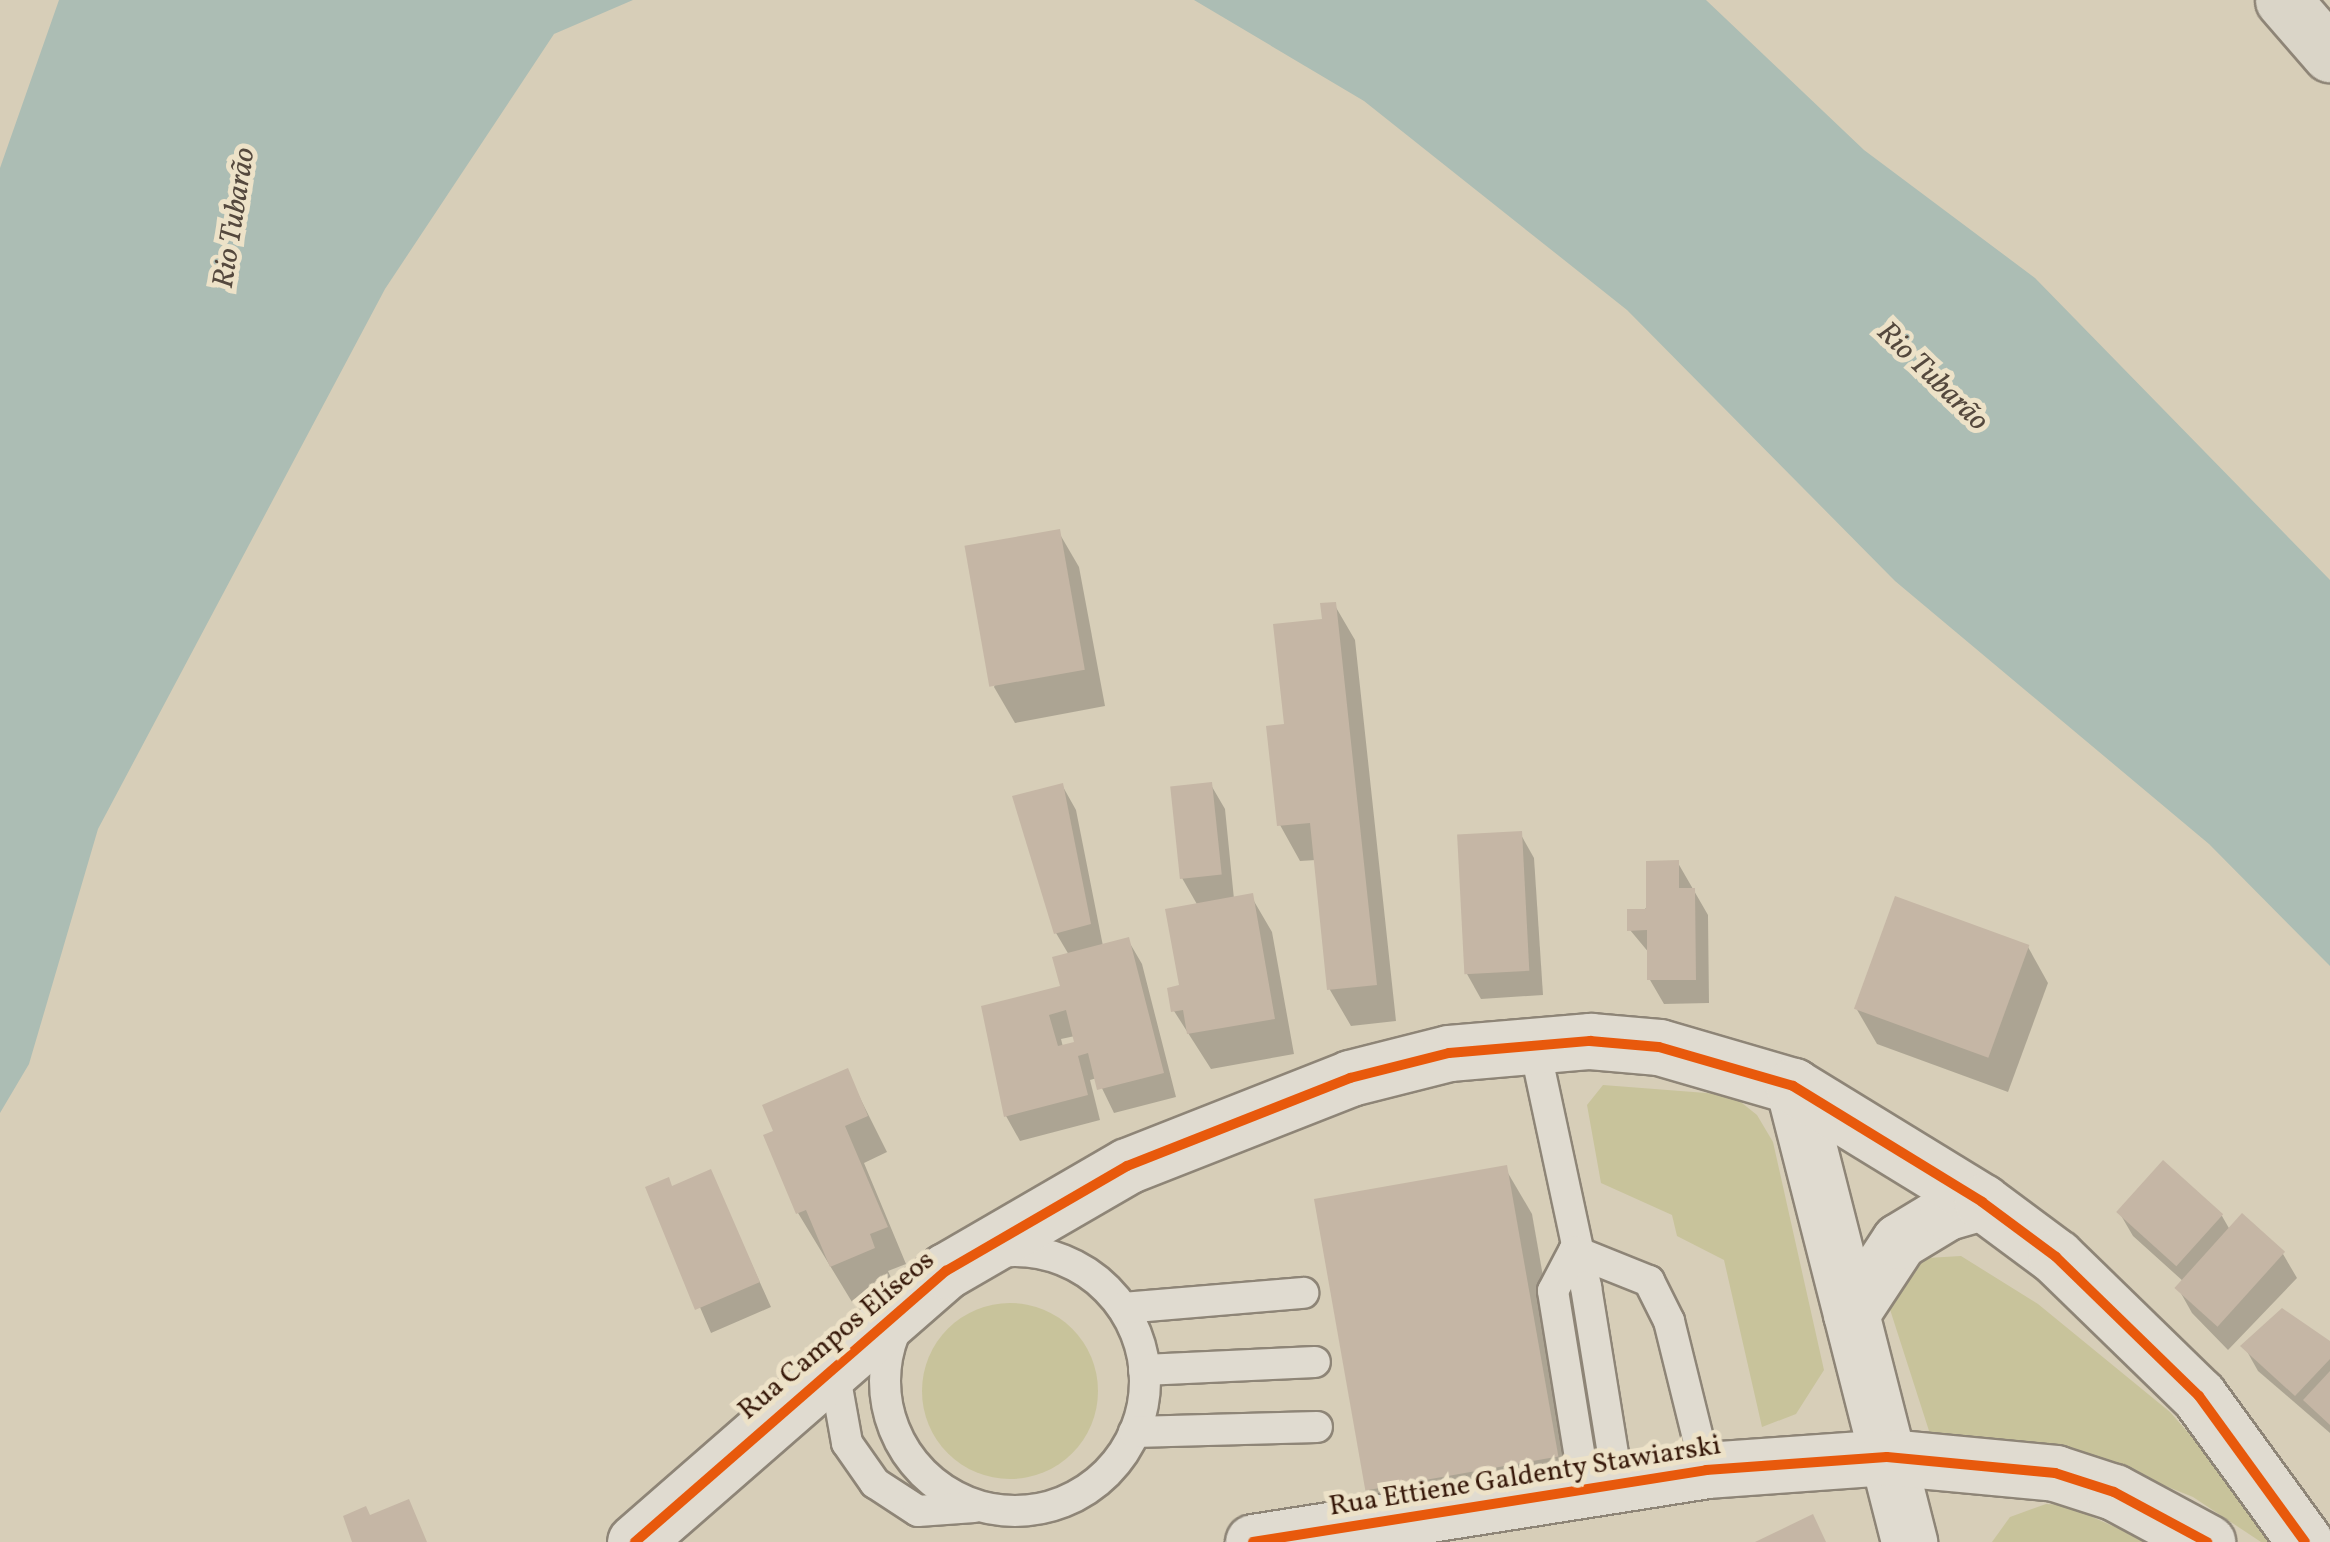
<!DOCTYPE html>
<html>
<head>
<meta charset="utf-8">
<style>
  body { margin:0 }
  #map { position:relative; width:2330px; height:1542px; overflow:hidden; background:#d7ceb8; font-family:Vollkorn,serif }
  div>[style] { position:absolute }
  .green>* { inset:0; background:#c8c39b }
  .round { border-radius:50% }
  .water>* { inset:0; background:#acbdb4 }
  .shadow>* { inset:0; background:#0003 }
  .building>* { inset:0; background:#c5b6a5; transform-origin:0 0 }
  .roads { filter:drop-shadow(2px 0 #8e8577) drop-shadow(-2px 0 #8e8577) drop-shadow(0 2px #8e8577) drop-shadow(0 -2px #8e8577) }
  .lane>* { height:30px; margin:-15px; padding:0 15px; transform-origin:15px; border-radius:15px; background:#e0dbd0 }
  .lane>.ring { margin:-15px; padding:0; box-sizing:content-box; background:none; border:30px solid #e0dbd0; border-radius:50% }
  .street>* { height:55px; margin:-27.5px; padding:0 27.5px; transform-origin:27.5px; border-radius:27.5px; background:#e0dbd0 }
  .primary>* { height:55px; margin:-27.5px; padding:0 27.5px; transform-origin:27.5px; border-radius:27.5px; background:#dad5c8 }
  .cycleway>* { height:10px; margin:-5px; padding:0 5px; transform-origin:5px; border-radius:5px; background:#e8590c }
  span { translate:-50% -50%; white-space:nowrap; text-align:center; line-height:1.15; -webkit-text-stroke:10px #ede2c8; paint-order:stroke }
  .street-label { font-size:28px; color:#37190a }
  .water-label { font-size:30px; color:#54483d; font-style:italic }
</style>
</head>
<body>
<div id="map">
  <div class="green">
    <div style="clip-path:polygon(1603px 1085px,1732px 1095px,1757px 1115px,1773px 1142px,1824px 1370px,1796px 1414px,1762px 1427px,1724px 1260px,1677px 1236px,1672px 1215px,1601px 1183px,1587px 1105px)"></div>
    <div style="clip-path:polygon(1961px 1256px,2038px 1304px,2170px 1412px,2284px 1542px,2261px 1542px,2193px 1497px,2091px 1456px,1930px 1434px,1886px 1297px,1910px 1267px,1927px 1258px)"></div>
    <div class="round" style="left:922px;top:1303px;width:176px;height:176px"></div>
    <div style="clip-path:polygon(2046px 1504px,2065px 1505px,2149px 1542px,1992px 1542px,2010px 1517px)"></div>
  </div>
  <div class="water">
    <div style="clip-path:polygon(59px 0,633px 0,554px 34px,385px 289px,98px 829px,29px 1064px,0 1113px,0 168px)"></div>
    <div style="clip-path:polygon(1194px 0,1706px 0,1864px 150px,2035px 278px,2330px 580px,2330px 966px,2209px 844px,1895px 581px,1627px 310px,1364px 101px)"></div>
  </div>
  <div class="shadow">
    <div style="clip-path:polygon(1058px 531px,1079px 567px,1105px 706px,1015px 723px,994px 687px)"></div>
    <div style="clip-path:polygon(1334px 604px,1355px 640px,1396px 1021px,1351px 1026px,1330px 990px,1316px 860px,1300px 861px,1280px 825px,1287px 726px)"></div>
    <div style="clip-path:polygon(evenodd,1062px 785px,1076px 810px,1103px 946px,1128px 940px,1142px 964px,1176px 1097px,1114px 1113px,1097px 1078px,1090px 1080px,1100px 1120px,1020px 1141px,1006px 1116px,984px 1007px,1063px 987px,1069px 955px,1056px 933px,1062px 785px,1075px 1036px,1077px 1044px,1063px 1047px,1061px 1039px,1075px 1036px)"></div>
    <div style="clip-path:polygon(1211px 785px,1225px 809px,1234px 899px,1251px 896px,1272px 932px,1294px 1054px,1211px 1069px,1174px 1011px,1198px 906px,1182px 878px)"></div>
    <div style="clip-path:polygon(1520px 833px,1534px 858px,1543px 995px,1481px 999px,1467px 974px)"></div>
    <div style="clip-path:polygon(1678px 863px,1708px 915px,1709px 1003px,1664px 1004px,1650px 980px,1650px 954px,1630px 930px)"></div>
    <div style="clip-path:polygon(2028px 947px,2048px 983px,2008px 1092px,1877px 1044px,1856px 1008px)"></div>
    <div style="clip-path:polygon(847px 1072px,887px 1152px,864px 1163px,906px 1264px,888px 1271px,894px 1284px,852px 1302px,798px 1213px,776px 1132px)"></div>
    <div style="clip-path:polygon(1505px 1168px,1532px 1214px,1583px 1503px,1395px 1536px,1369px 1490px)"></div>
    <div style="clip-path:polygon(710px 1172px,771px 1307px,711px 1333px,649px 1188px,672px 1189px)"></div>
    <div style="clip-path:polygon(2119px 1212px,2222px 1216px,2230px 1230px,2243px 1217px,2283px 1254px,2297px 1278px,2228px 1350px,2192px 1313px,2178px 1288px,2184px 1282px,2133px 1236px)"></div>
    <div style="clip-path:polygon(2330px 1345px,2330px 1433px,2258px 1371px,2244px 1346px)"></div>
  </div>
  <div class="building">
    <div style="left:1060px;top:529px;width:143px;height:97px;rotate:80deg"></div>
    <div style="clip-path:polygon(1336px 602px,1377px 985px,1327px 990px,1310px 823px,1277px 826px,1266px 726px,1284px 724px,1273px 624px,1322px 619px,1320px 603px)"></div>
    <div style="left:1212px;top:782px;width:93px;height:42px;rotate:84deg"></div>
    <div style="clip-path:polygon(1063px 783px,1091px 924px,1054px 934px,1012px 796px)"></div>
    <div style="left:1522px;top:831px;width:140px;height:65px;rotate:87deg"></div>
    <div style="clip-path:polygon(1679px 860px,1679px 888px,1695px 888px,1696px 980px,1647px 980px,1647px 930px,1627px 931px,1627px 909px,1646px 909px,1646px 861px)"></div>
    <div style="clip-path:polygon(1253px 893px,1275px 1019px,1187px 1034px,1183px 1010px,1171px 1012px,1167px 988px,1179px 985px,1165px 909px)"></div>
    <div style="left:1895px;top:896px;width:143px;height:120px;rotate:20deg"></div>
    <div style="clip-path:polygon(evenodd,1129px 937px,1164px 1073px,1097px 1090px,1088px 1053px,1078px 1056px,1088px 1095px,1004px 1117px,981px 1006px,1060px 986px,1052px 957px,1129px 937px,1066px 1010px,1074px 1042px,1058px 1046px,1049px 1015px,1066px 1010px)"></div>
    <div style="clip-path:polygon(848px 1068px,868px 1116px,845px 1126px,888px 1227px,870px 1234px,875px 1248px,830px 1267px,806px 1210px,796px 1214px,763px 1135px,773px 1131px,762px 1105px)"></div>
    <div style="left:2163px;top:1160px;width:81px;height:70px;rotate:42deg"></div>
    <div style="left:1507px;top:1165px;width:296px;height:196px;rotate:80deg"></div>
    <div style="clip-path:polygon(711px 1169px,760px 1282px,695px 1310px,645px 1187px,669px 1177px,672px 1186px)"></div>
    <div style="left:2242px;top:1213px;width:58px;height:101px;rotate:42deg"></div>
    <div style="clip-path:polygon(2282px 1308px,2330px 1341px,2330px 1359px,2295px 1396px,2240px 1346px)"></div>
    <div style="clip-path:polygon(2330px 1371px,2330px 1425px,2303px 1400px)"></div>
    <div style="clip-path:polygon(409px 1499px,427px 1542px,352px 1542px,343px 1516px,366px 1506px,370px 1515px)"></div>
    <div style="clip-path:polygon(1813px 1514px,1826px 1542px,1755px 1542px)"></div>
  </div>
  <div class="roads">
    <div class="lane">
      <div style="left:1534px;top:1044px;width:249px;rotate:77.9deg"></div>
      <div style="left:1586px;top:1287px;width:200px;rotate:80.8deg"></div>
      <div style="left:1574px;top:1251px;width:81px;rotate:21.8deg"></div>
      <div style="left:1649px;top:1281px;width:45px;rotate:63.4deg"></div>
      <div style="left:1669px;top:1321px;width:154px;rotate:76.1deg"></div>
      <div style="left:1574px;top:1251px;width:45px;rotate:117.7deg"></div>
      <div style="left:1553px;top:1291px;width:200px;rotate:80.8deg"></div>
      <div class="ring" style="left:885px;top:1251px;width:230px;height:230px"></div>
      <div style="left:1123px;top:1308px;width:181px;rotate:-4.8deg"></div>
      <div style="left:833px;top:1365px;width:79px;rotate:79.8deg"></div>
      <div style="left:847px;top:1443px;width:49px;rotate:55deg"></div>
      <div style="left:875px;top:1483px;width:51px;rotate:33.1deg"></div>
      <div style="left:918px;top:1511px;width:56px;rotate:-4.1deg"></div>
      <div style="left:1144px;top:1370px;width:171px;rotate:-2.7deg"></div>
      <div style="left:1134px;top:1432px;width:183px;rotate:-1.6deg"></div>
    </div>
    <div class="street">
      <div style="left:1793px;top:1086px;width:471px;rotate:75.7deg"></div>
      <div style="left:1851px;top:1314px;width:87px;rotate:-56.7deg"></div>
      <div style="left:1899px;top:1241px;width:56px;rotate:-31.1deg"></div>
      <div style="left:1947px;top:1212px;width:36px;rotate:-16deg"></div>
      <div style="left:635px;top:1542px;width:413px;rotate:-41.1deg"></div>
      <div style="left:946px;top:1271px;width:209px;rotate:-30.1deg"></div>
      <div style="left:1127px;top:1166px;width:240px;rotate:-21.5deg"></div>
      <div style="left:1350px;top:1078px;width:102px;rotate:-14.2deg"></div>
      <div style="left:1449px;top:1053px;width:142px;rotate:-4.9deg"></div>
      <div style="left:1590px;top:1041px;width:69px;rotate:5deg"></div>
      <div style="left:1659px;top:1047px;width:140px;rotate:16.2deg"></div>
      <div style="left:1793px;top:1086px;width:222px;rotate:31.5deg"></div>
      <div style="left:1982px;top:1202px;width:92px;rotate:36.6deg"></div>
      <div style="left:2056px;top:1257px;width:199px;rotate:44.2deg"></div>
      <div style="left:2199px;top:1396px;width:180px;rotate:54deg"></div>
      <div style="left:1253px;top:1542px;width:459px;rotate:-9deg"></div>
      <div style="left:1706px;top:1470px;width:181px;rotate:-4.1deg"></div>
      <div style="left:1887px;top:1457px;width:169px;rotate:5.4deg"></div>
      <div style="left:2055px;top:1473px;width:62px;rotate:17.9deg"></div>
      <div style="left:2114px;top:1492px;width:106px;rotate:28.3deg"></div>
    </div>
    <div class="primary">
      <div style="left:2283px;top:0;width:72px;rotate:49deg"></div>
    </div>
  </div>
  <div class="cycleway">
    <div style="left:635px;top:1542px;width:413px;rotate:-41.1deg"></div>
    <div style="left:946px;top:1271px;width:209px;rotate:-30.1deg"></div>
    <div style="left:1127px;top:1166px;width:240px;rotate:-21.5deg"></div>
    <div style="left:1350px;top:1078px;width:102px;rotate:-14.2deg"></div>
    <div style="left:1449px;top:1053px;width:142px;rotate:-4.9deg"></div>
    <div style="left:1590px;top:1041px;width:69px;rotate:5deg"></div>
    <div style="left:1659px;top:1047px;width:140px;rotate:16.2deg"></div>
    <div style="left:1793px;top:1086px;width:222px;rotate:31.5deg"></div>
    <div style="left:1982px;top:1202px;width:92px;rotate:36.6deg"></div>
    <div style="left:2056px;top:1257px;width:199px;rotate:44.2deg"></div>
    <div style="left:2199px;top:1396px;width:180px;rotate:54deg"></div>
    <div style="left:1253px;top:1542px;width:459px;rotate:-9deg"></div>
    <div style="left:1706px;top:1470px;width:181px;rotate:-4.1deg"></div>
    <div style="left:1887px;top:1457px;width:169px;rotate:5.4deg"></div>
    <div style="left:2055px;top:1473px;width:62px;rotate:17.9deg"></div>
    <div style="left:2114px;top:1492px;width:106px;rotate:28.3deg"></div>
  </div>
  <div class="street-label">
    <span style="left:837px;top:1336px;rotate:-40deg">Rua Campos Elíseos</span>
    <span style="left:1525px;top:1477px;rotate:-9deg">Rua Ettiene Galdenty Stawiarski</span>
  </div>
  <div class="water-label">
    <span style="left:235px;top:218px;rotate:-81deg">Rio Tubarão</span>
    <span style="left:1932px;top:377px;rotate:44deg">Rio Tubarão</span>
  </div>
</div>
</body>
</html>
